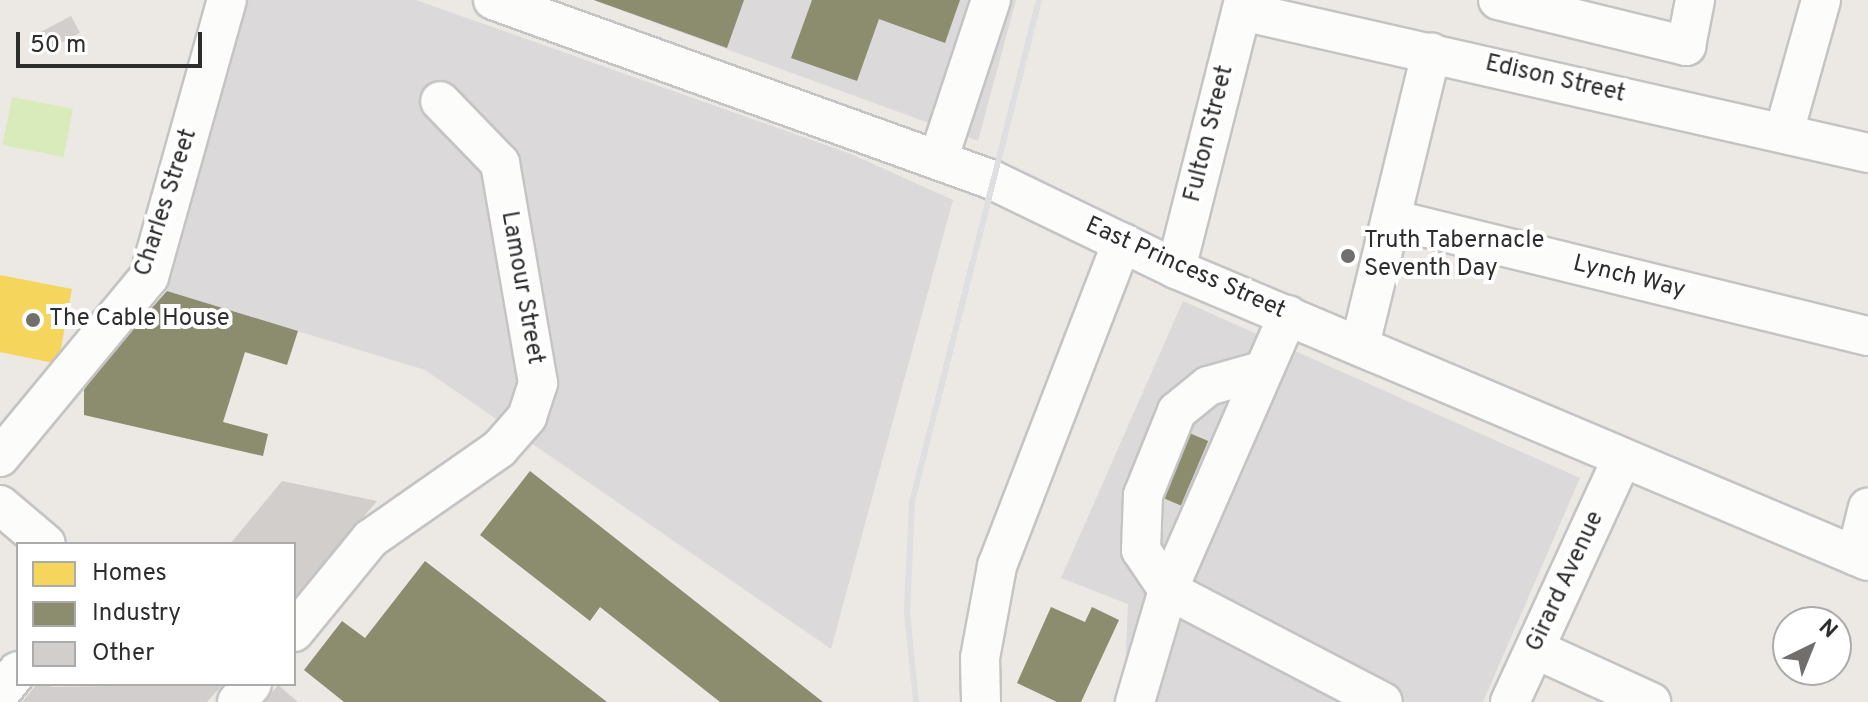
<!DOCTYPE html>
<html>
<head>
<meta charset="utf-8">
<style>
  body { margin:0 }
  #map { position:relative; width:1868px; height:702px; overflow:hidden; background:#ece8e4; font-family:Overpass,sans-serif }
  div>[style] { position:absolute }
  .industrial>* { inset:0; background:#dcd9db }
  .pitch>* { inset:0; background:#d9eabb; transform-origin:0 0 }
  .homes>* { inset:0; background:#f6d55c }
  .industry>* { inset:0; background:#8c8c6e; transform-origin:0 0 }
  .building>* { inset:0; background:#d1cecb; transform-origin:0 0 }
  .roads { filter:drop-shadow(2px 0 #c5c4c5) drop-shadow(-2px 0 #c5c4c5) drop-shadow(0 2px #c5c4c5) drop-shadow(0 -2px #c5c4c5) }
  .minor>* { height:38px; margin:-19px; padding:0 19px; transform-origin:19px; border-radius:19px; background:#fcfcfb }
  .rail>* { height:6px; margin:-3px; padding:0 3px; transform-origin:3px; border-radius:3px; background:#dfdfe1 }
  .dots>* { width:22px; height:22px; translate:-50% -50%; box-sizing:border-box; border:4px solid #fff; border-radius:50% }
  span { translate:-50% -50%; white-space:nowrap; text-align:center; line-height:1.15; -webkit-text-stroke:8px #fff; paint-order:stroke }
  .street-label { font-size:24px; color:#2e2e2e }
  .poi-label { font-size:24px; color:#2e2e2e }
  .left { translate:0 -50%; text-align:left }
  .legend { position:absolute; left:16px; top:542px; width:280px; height:144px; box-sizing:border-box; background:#fff; border:2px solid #ababab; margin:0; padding:10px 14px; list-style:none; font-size:24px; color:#2e2e2e }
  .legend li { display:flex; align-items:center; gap:16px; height:40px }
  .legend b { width:40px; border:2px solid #ababab }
  .north { position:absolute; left:1772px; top:606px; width:80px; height:80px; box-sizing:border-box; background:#fff; border:2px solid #ababab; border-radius:50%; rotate:43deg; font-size:22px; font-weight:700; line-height:32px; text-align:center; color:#2e2e2e }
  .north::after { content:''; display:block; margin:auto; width:28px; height:36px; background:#706f6e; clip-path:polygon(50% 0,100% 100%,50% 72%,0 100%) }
  .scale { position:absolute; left:16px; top:32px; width:186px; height:36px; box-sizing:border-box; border:4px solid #2e2e2e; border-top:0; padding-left:10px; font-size:24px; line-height:28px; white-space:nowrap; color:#2e2e2e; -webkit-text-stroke:6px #fff; paint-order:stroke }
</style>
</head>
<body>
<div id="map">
  <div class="industrial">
    <div style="clip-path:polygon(245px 0,416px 0,851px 154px,953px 200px,831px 649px,425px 370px,167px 291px)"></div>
    <div style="clip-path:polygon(593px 0,1016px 0,978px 141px)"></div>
    <div style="clip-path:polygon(1183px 301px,1580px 478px,1483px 702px,1114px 702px,1125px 672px,1128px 604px,1061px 578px)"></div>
  </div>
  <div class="pitch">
    <div style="left:12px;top:97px;width:62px;height:49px;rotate:11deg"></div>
  </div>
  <div class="homes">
    <div style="clip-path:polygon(0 275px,72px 289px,58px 364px,0 352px)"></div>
  </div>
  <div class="industry">
    <div style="clip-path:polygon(594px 0,744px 0,727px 48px)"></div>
    <div style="clip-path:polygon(812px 0,960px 0,945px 43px,879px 19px,857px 81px,791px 58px)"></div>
    <div style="clip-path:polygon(167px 291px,298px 331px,287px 365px,245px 352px,223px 422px,268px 434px,263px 456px,84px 415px,84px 390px,93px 374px)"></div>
    <div style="left:1187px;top:432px;width:23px;height:70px;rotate:23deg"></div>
    <div style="clip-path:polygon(530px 471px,823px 702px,720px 702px,600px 607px,590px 621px,480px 535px)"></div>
    <div style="clip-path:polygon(425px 561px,607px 702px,344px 702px,304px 670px,342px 621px,365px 638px)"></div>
    <div style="clip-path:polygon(1051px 607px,1085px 622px,1092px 607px,1119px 620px,1081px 702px,1057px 702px,1017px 683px)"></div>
  </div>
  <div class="building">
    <div style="left:71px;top:16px;width:19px;height:38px;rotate:62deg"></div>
    <div style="clip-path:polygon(282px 481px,377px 501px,294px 599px,294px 544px,230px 544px)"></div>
    <div style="clip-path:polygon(37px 684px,53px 687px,223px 684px,207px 702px,22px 702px)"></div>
    <div style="clip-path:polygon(278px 685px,298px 702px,264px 702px)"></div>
  </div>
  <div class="roads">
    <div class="minor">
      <div style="left:493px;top:0;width:528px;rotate:19.81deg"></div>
      <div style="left:990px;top:179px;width:207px;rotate:25.8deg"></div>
      <div style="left:1176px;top:269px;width:751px;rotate:22.88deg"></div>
      <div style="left:1498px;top:0;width:194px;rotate:13.7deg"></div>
      <div style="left:1686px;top:46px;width:47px;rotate:-78.9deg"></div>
      <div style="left:1242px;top:11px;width:642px;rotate:12.78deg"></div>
      <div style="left:1784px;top:132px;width:137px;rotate:-74.3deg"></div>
      <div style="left:938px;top:160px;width:169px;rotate:-71.7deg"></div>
      <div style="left:1391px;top:219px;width:491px;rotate:13.8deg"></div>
      <div style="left:1176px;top:269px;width:277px;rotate:-75.8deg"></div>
      <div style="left:1360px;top:345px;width:301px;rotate:-76.3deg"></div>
      <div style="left:1261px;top:371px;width:55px;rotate:164.2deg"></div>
      <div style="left:1208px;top:386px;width:40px;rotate:141deg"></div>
      <div style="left:1177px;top:411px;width:91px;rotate:112deg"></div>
      <div style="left:1143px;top:495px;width:55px;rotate:92.1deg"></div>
      <div style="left:1141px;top:550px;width:48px;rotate:56deg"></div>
      <div style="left:1168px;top:590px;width:242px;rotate:27.5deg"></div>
      <div style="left:0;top:457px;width:234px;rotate:-50.4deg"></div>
      <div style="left:149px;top:277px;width:288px;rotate:-74.3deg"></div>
      <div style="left:0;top:505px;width:60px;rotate:40.3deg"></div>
      <div style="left:1856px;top:556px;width:50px;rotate:-76.2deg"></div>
      <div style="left:294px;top:632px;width:120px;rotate:-50.7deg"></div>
      <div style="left:370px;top:539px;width:157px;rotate:-34.9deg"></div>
      <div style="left:499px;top:449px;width:43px;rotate:-48.8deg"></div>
      <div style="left:527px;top:417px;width:36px;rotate:-72deg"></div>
      <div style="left:538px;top:383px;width:223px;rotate:-99.8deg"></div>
      <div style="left:500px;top:163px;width:86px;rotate:-134.1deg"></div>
      <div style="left:1535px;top:649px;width:128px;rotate:24.6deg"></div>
      <div style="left:0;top:693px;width:28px;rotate:-51deg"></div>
      <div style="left:237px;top:702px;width:23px;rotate:-50deg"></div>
      <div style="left:981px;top:702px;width:44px;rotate:-91.3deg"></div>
      <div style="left:980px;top:658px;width:94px;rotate:-79.5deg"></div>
      <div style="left:997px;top:566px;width:347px;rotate:-68.9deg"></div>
      <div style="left:1135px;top:702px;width:117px;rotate:-73.6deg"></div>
      <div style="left:1168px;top:590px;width:300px;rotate:-66.4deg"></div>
      <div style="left:1510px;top:702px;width:265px;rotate:-65.3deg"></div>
    </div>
  </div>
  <div class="rail">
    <div style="left:916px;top:702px;width:90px;rotate:-95.7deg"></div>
    <div style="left:907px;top:612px;width:110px;rotate:-87.4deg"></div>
    <div style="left:912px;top:502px;width:518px;rotate:-75.8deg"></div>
  </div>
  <div class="dots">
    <div style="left:1348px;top:256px;background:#706f6e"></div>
    <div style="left:33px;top:320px;background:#706f6e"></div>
  </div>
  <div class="street-label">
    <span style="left:1555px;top:80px;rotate:13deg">Edison Street</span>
    <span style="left:1210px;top:134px;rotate:-76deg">Fulton Street</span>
    <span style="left:167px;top:203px;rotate:-72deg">Charles Street</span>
    <span style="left:1185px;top:269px;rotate:24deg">East Princess Street</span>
    <span style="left:1629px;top:278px;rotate:14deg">Lynch Way</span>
    <span style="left:521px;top:288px;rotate:80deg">Lamour Street</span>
    <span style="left:1566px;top:582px;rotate:-65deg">Girard Avenue</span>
  </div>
  <div class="poi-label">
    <span class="left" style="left:1364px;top:256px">Truth Tabernacle<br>Seventh Day</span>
    <span class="left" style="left:49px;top:320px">The Cable House</span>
  </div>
  <ul class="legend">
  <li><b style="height:22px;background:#f6d55c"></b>Homes</li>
  <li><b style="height:22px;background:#8c8c6e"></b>Industry</li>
  <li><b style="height:22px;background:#d1cecb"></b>Other</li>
  </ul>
  <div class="north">N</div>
  <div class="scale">50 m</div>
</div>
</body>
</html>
